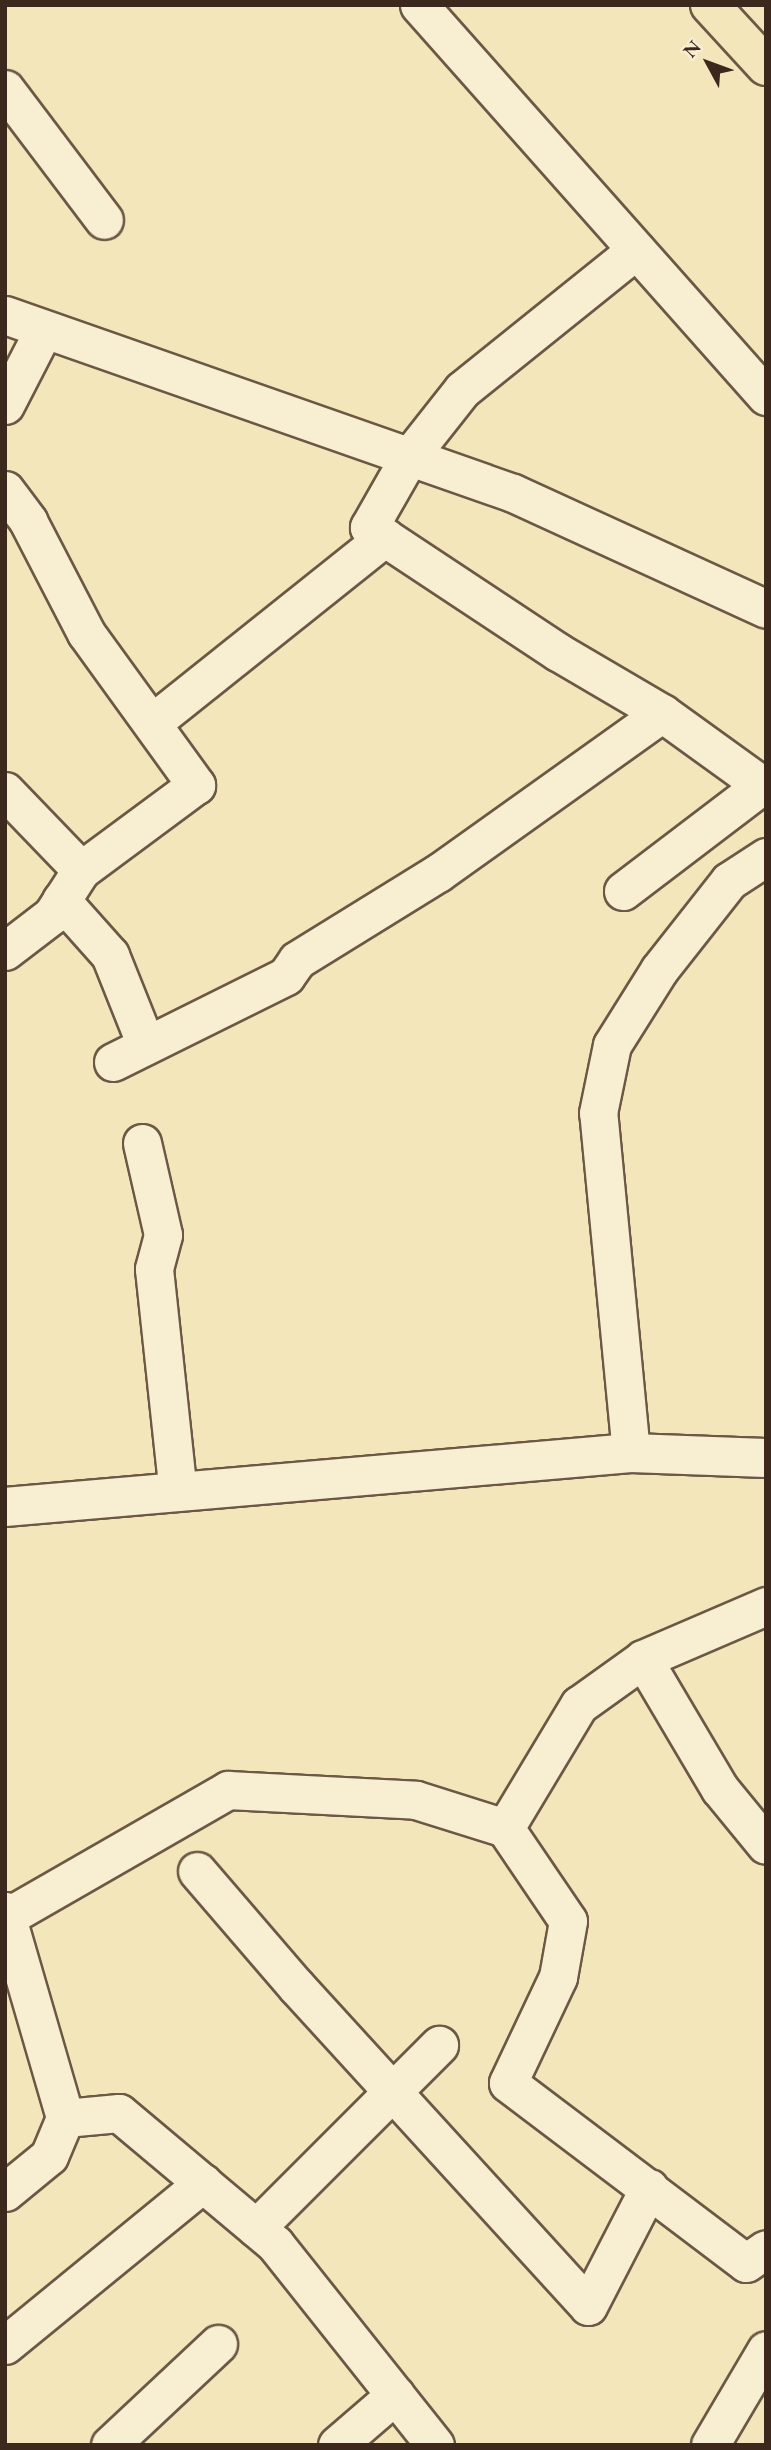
<!DOCTYPE html>
<html>
<head>
<meta charset="utf-8">
<style>
  body { margin:0 }
  #map { position:relative; width:771px; height:2450px; overflow:hidden; background:#f4e6bb; font-family:"EB Garamond",serif }
  div>[style] { position:absolute }
  .roads { filter:drop-shadow(2px 0 #6b5845) drop-shadow(-2px 0 #6b5845) drop-shadow(0 2px #6b5845) drop-shadow(0 -2px #6b5845) }
  .minor>* { height:37px; margin:-18.5px; padding:0 18.5px; transform-origin:18.5px; border-radius:18.5px; background:#f8efd3 }
  .secondary>* { height:38px; margin:-19px; padding:0 19px; transform-origin:19px; border-radius:19px; background:#f8efd3 }
  .trunk>* { height:38px; margin:-19px; padding:0 19px; transform-origin:19px; border-radius:19px; background:#f4e6bb }
  span { translate:-50% -50%; white-space:nowrap; text-align:center; line-height:1.15; -webkit-text-stroke:7px #f8efd3; paint-order:stroke }
  .frame { position:absolute; inset:0; border:7px solid #3d281e; pointer-events:none }
  .north { position:absolute; left:673px; top:28px; width:70px; height:70px; -webkit-text-stroke:5px #f8efd3; paint-order:stroke; rotate:311deg; font-size:19px; font-weight:700; line-height:28px; text-align:center; color:#3d281e }
  .north::after { content:''; display:block; margin:auto; width:24px; height:32px; background:#3d281e; clip-path:polygon(50% 0,100% 100%,50% 72%,0 100%) }
</style>
</head>
<body>
<div id="map">
  <div class="roads">
    <div class="minor">
      <div style="left:419px;top:5px;width:523px;rotate:48.41deg"></div>
      <div style="left:5px;top:89px;width:164px;rotate:52.9deg"></div>
      <div style="left:636px;top:250px;width:223px;rotate:141.2deg"></div>
      <div style="left:462px;top:390px;width:85px;rotate:128.3deg"></div>
      <div style="left:409px;top:457px;width:81px;rotate:119.7deg"></div>
      <div style="left:369px;top:527px;width:227px;rotate:33.5deg"></div>
      <div style="left:558px;top:652px;width:121px;rotate:30.4deg"></div>
      <div style="left:662px;top:713px;width:123px;rotate:35.8deg"></div>
      <div style="left:5px;top:315px;width:538px;rotate:19.31deg"></div>
      <div style="left:513px;top:493px;width:278px;rotate:24.6deg"></div>
      <div style="left:5px;top:405px;width:83px;rotate:-62.8deg"></div>
      <div style="left:5px;top:490px;width:39px;rotate:53deg"></div>
      <div style="left:28px;top:521px;width:126px;rotate:62.6deg"></div>
      <div style="left:86px;top:633px;width:188px;rotate:54.1deg"></div>
      <div style="left:196px;top:785px;width:143px;rotate:143.5deg"></div>
      <div style="left:81px;top:870px;width:54px;rotate:122.8deg"></div>
      <div style="left:52px;top:915px;width:59px;rotate:142.5deg"></div>
      <div style="left:152px;top:723px;width:298px;rotate:-38.6deg"></div>
      <div style="left:5px;top:791px;width:110px;rotate:46.1deg"></div>
      <div style="left:623px;top:891px;width:180px;rotate:-37.3deg"></div>
      <div style="left:61px;top:900px;width:74px;rotate:48.3deg"></div>
      <div style="left:110px;top:955px;width:97px;rotate:68.2deg"></div>
      <div style="left:113px;top:1062px;width:193px;rotate:-26.4deg"></div>
      <div style="left:286px;top:976px;width:19px;rotate:-55deg"></div>
      <div style="left:297px;top:960px;width:166px;rotate:-31.7deg"></div>
      <div style="left:438px;top:873px;width:275px;rotate:-35.5deg"></div>
      <div style="left:142px;top:1143px;width:94px;rotate:77.1deg"></div>
      <div style="left:163px;top:1235px;width:35px;rotate:105deg"></div>
      <div style="left:154px;top:1269px;width:224px;rotate:83.9deg"></div>
      <div style="left:631px;top:1453px;width:342px;rotate:-95.5deg"></div>
      <div style="left:598px;top:1113px;width:69px;rotate:-78.4deg"></div>
      <div style="left:612px;top:1045px;width:89px;rotate:-57.9deg"></div>
      <div style="left:659px;top:970px;width:113px;rotate:-51.8deg"></div>
      <div style="left:729px;top:881px;width:44px;rotate:-33deg"></div>
      <div style="left:643px;top:1659px;width:151px;rotate:59.4deg"></div>
      <div style="left:720px;top:1789px;width:72px;rotate:50.6deg"></div>
      <div style="left:505px;top:1828px;width:144px;rotate:-59deg"></div>
      <div style="left:579px;top:1705px;width:79px;rotate:-35.7deg"></div>
      <div style="left:643px;top:1659px;width:134px;rotate:-23.3deg"></div>
      <div style="left:197px;top:1871px;width:152px;rotate:49.3deg"></div>
      <div style="left:296px;top:1986px;width:433px;rotate:47.6deg"></div>
      <div style="left:588px;top:2306px;width:133px;rotate:-62.7deg"></div>
      <div style="left:5px;top:1911px;width:216px;rotate:73.8deg"></div>
      <div style="left:65px;top:2118px;width:41px;rotate:112.8deg"></div>
      <div style="left:49px;top:2156px;width:57px;rotate:140.7deg"></div>
      <div style="left:7px;top:1917px;width:255px;rotate:-29.9deg"></div>
      <div style="left:228px;top:1790px;width:188px;rotate:3deg"></div>
      <div style="left:416px;top:1800px;width:93px;rotate:17.5deg"></div>
      <div style="left:505px;top:1828px;width:112px;rotate:55.9deg"></div>
      <div style="left:568px;top:1921px;width:57px;rotate:100.1deg"></div>
      <div style="left:558px;top:1977px;width:117px;rotate:115.3deg"></div>
      <div style="left:508px;top:2083px;width:298px;rotate:37.1deg"></div>
      <div style="left:746px;top:2263px;width:24px;rotate:-35deg"></div>
      <div style="left:65px;top:2118px;width:54px;rotate:-5.3deg"></div>
      <div style="left:119px;top:2113px;width:204px;rotate:40deg"></div>
      <div style="left:275px;top:2244px;width:257px;rotate:51.5deg"></div>
      <div style="left:256px;top:2228px;width:259px;rotate:-45deg"></div>
      <div style="left:5px;top:2345px;width:256px;rotate:-39.3deg"></div>
      <div style="left:110px;top:2445px;width:148px;rotate:-43.1deg"></div>
      <div style="left:337px;top:2445px;width:77px;rotate:-40.8deg"></div>
      <div style="left:710px;top:2445px;width:110px;rotate:-59.5deg"></div>
    </div>
    <div class="secondary">
      <div style="left:5px;top:1507px;width:628px;rotate:-4.93deg"></div>
      <div style="left:631px;top:1453px;width:135px;rotate:2.1deg"></div>
    </div>
    <div class="trunk">
      <div style="left:710px;top:5px;width:83px;rotate:47.4deg"></div>
    </div>
  </div>
  <div class="frame"></div>
  <div class="north">N</div>
</div>
</body>
</html>
